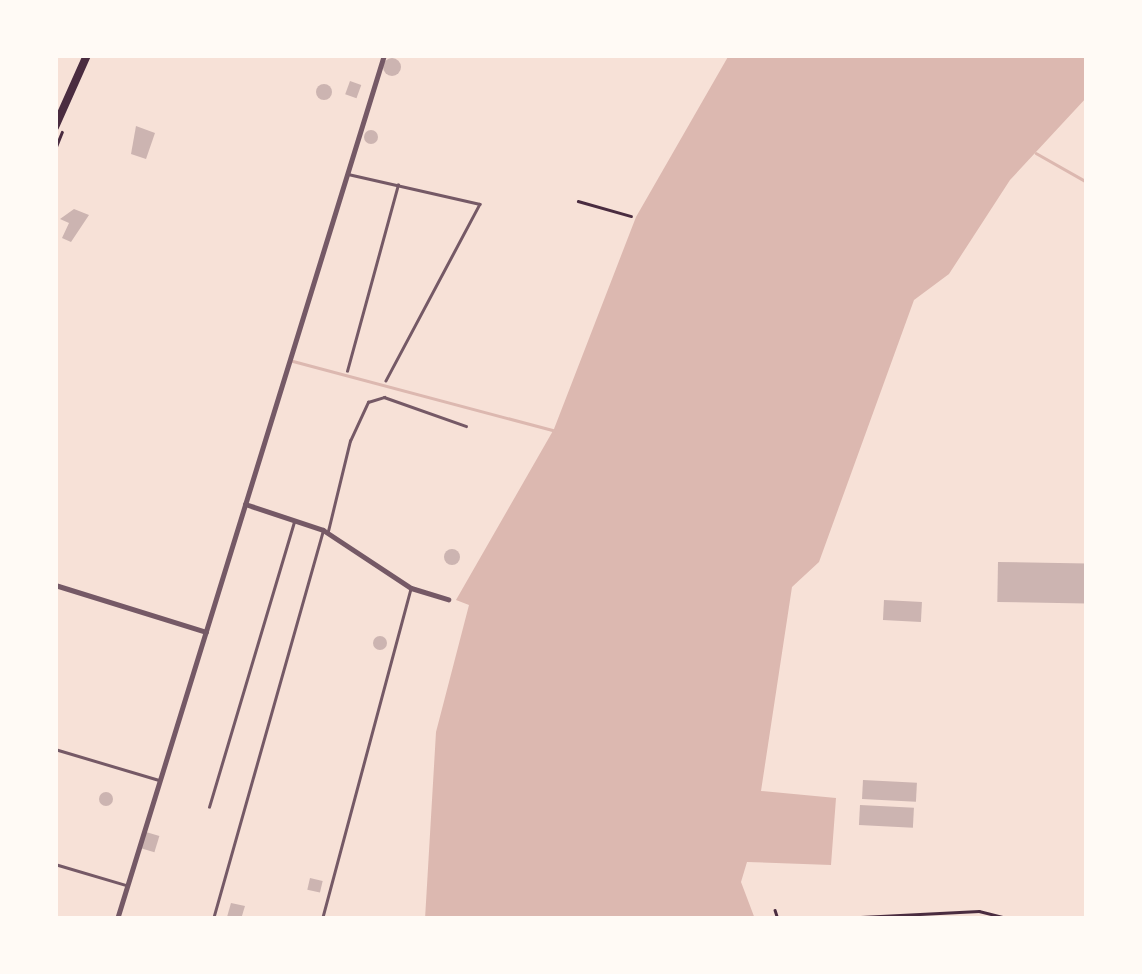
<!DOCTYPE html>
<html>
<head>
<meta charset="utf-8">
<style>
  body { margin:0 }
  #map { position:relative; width:1142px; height:974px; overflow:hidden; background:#f7e1d7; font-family:Inter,sans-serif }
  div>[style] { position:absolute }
  .water>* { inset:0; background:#dcb8b0 }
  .stream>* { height:2.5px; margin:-1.25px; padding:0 1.25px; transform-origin:1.25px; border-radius:1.25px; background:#dcb8b0 }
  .building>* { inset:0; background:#ccb4b1; transform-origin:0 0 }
  .round { border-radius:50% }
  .path>* { height:2.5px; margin:-1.25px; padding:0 1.25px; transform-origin:1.25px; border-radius:1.25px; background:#4a2c40 }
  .service>* { height:2.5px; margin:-1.25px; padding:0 1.25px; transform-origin:1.25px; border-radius:1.25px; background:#755966 }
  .minor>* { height:5px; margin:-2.5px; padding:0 2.5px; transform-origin:2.5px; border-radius:2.5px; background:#755966 }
  .primary>* { height:8px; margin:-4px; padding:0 4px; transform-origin:4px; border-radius:4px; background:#4a2c40 }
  span { translate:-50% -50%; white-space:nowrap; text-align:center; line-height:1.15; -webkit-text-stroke:10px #fffaf5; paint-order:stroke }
  .frame { position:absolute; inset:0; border:58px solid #fffaf5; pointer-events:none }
</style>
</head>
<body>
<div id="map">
  <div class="water">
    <div style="clip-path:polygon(729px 55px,1087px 55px,1087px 97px,1010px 180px,949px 274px,914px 300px,819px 562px,792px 587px,761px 791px,836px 798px,831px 865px,747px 862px,741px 882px,755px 919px,425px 919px,436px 732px,469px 605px,456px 600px,554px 429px,636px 217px)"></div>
  </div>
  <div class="stream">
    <div style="left:1036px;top:153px;width:59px;rotate:29.6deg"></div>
    <div style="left:293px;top:361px;width:272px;rotate:14.9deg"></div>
  </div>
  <div class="building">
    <div class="round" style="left:383px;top:58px;width:18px;height:18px"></div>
    <div style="left:350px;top:81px;width:12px;height:14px;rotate:20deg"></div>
    <div class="round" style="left:316px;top:84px;width:16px;height:16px"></div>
    <div style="clip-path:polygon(136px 126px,155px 133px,146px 159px,131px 154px)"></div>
    <div class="round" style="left:364px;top:130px;width:14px;height:14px"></div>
    <div style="clip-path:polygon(74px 209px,89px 215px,71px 242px,62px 238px,69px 223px,60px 219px)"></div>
    <div class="round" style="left:444px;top:549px;width:16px;height:16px"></div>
    <div style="left:998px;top:562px;width:89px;height:40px;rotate:1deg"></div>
    <div style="left:884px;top:600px;width:38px;height:20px;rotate:3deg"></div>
    <div class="round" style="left:373px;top:636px;width:14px;height:14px"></div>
    <div style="left:863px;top:780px;width:54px;height:19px;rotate:3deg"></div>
    <div class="round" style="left:99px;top:792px;width:14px;height:14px"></div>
    <div style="left:860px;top:805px;width:54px;height:20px;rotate:3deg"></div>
    <div style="left:146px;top:832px;width:14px;height:17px;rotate:17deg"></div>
    <div style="left:310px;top:878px;width:13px;height:12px;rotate:13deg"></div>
    <div style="clip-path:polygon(231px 903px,245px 906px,241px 919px,227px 917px)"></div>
  </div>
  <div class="path">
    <div style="left:55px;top:149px;width:18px;rotate:-68deg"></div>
    <div style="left:578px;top:201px;width:55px;rotate:15.8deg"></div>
    <div style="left:775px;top:910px;width:9px;rotate:72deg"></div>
    <div style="left:821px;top:919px;width:158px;rotate:-2.9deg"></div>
    <div style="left:979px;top:911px;width:34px;rotate:14deg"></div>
    <div style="left:1075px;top:919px;width:12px;rotate:-9deg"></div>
  </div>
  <div class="service">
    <div style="left:348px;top:174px;width:135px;rotate:12.8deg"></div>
    <div style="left:480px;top:204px;width:200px;rotate:118deg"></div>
    <div style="left:347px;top:371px;width:193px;rotate:-74.7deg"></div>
    <div style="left:328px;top:531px;width:93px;rotate:-76.3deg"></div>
    <div style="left:350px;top:441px;width:43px;rotate:-65.2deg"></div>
    <div style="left:368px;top:402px;width:17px;rotate:-17deg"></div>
    <div style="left:384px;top:397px;width:87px;rotate:19.5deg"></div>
    <div style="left:55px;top:749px;width:109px;rotate:16.6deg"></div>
    <div style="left:209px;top:807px;width:297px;rotate:-73.4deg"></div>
    <div style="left:55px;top:864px;width:74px;rotate:16.5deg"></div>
    <div style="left:213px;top:919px;width:403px;rotate:-74.2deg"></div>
    <div style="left:322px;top:919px;width:343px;rotate:-75deg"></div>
  </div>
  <div class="minor">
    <div style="left:245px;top:504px;width:82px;rotate:18.4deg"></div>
    <div style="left:323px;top:530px;width:105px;rotate:33.4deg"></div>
    <div style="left:411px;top:588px;width:39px;rotate:17deg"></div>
    <div style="left:55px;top:585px;width:158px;rotate:17.3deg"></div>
    <div style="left:117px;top:919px;width:904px;rotate:-72.83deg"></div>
  </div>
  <div class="primary">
    <div style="left:55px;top:127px;width:79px;rotate:-66deg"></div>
  </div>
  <div class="frame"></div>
</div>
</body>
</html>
